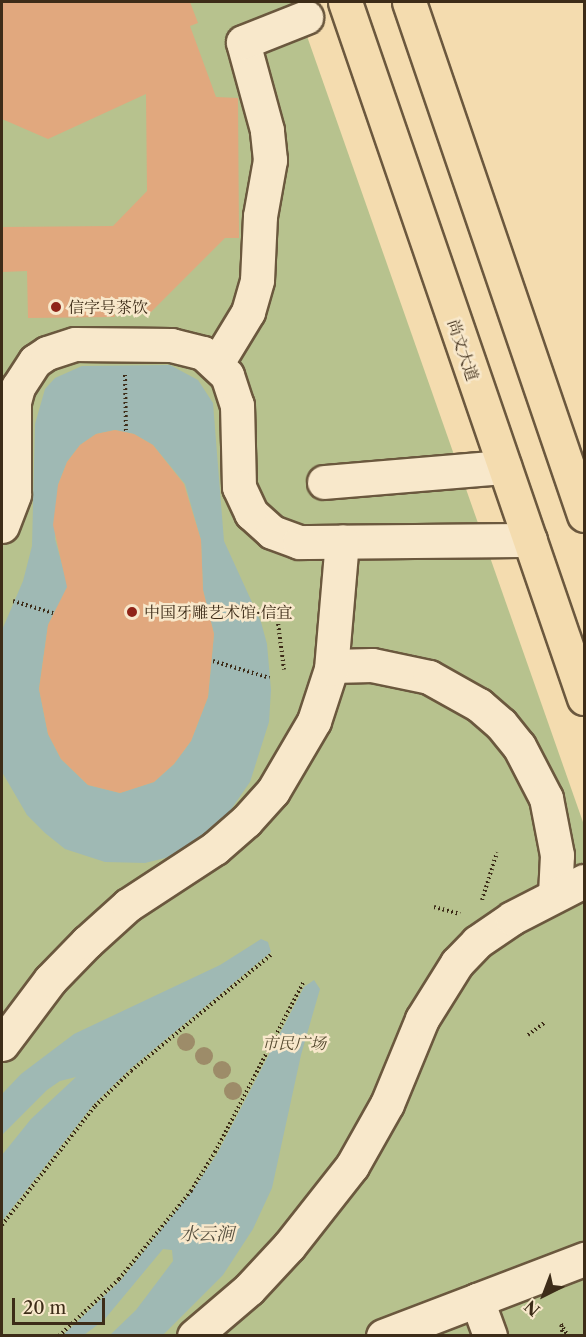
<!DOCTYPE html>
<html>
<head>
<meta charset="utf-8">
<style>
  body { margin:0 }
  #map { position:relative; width:586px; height:1337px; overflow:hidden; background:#f4dcaf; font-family:"Libre Caslon Text","Noto Serif SC",serif }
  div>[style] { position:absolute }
  .green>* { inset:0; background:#b7c28e }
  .water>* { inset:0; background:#9fb9b4 }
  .building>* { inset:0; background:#e1a87e }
  .path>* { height:4px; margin-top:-2px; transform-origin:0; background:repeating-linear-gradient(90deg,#3d2c18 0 1.5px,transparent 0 4.5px) }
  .roads { filter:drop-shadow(2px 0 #6b583e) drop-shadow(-2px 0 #6b583e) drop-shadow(0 2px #6b583e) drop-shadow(0 -2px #6b583e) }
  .minor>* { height:33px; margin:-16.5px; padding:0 16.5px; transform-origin:16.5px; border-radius:16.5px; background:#f8e8cb }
  .major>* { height:33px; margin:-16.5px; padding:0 16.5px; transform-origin:16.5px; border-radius:16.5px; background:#f4dcaf }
  .trees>* { width:18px; height:18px; margin:-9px; border-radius:50%; background:#9d8c69 }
  .dots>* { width:16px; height:16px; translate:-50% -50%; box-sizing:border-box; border:3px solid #f8e8cb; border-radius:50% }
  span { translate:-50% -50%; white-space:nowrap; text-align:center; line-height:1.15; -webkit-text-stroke:5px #f8e8cb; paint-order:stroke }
  .poi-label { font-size:16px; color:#3d2c18 }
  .left { translate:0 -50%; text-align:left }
  .street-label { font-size:16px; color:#3d2c18 }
  .park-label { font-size:16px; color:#554a30; font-style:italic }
  .water-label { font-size:18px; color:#564f3f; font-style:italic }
  .frame { position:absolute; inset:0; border:3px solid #3d2c18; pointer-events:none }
  .north { position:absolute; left:514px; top:1265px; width:60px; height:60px; -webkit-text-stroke:4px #f8e8cb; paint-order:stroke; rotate:222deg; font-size:16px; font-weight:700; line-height:24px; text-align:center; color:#3d2c18 }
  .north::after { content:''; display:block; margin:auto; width:21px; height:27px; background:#3d2c18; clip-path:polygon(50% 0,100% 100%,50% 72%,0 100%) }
  .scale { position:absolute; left:12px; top:1298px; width:93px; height:27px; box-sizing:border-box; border:3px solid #3d2c18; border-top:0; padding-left:8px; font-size:18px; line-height:21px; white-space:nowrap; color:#3d2c18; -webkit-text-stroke:4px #f8e8cb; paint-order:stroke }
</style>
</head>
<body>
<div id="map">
  <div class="green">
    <div style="clip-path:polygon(2px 2px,295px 2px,584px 825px,584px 1335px,2px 1336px)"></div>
  </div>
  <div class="water">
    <div style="clip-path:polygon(evenodd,170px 365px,198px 380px,213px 403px,224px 541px,261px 622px,267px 644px,271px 690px,269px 722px,250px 782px,221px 824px,184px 850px,165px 858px,145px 863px,105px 862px,65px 849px,45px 833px,27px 815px,2px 772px,2px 630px,23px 581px,32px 546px,35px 424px,45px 389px,55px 378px,82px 366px,170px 365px,115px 430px,134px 434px,153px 445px,185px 484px,201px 540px,203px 590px,214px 634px,208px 697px,191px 741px,174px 764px,154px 782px,120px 793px,88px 785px,61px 759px,48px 734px,39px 689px,48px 625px,68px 586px,55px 539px,58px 485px,67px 462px,80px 445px,96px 434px,115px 430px)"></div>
    <div style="clip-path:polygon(261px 939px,268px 942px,271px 952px,130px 1069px,93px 1105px,2px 1221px,2px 1155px,31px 1119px,76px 1077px,60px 1081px,47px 1090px,2px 1135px,2px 1094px,21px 1074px,74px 1034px,220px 965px)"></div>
    <div style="clip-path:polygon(314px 980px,320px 989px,301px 1055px,272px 1188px,253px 1229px,223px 1275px,163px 1335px,110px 1335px,136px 1310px,173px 1261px,172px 1250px,163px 1249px,104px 1320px,84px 1335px,63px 1335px,120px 1281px,192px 1191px,217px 1154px,304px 987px)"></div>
  </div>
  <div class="building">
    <div style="clip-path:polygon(2px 2px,190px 2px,198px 23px,190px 26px,216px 97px,238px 98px,239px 238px,225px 238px,151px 312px,114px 312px,115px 317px,28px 318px,27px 271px,2px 272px,2px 227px,113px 226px,147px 191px,146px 94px,48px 139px,2px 119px)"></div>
    <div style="clip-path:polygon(115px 430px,134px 434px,153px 445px,184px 484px,201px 540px,203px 590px,214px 634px,208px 697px,191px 741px,174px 764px,154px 782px,120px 793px,88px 785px,61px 759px,48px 734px,39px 689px,48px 625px,67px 587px,53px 525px,58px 485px,67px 462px,80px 445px,96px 434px)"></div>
  </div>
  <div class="path">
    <div style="left:125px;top:375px;width:56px;rotate:89deg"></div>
    <div style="left:13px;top:601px;width:42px;rotate:16.7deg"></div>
    <div style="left:277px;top:615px;width:55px;rotate:82.7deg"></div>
    <div style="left:213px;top:661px;width:59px;rotate:16.6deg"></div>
    <div style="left:482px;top:900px;width:50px;rotate:-72.6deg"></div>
    <div style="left:434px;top:907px;width:27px;rotate:15deg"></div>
    <div style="left:528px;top:1035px;width:21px;rotate:-37deg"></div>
    <div style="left:2px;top:1225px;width:151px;rotate:-52deg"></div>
    <div style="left:95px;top:1106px;width:50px;rotate:-44.2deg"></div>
    <div style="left:131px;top:1071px;width:183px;rotate:-39.7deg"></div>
    <div style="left:59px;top:1336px;width:83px;rotate:-43.5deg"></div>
    <div style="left:119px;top:1279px;width:114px;rotate:-50.7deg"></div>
    <div style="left:191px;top:1191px;width:46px;rotate:-58.4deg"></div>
    <div style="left:215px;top:1152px;width:191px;rotate:-62.5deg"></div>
    <div style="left:563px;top:1336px;width:12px;rotate:-99deg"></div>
    <div style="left:561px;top:1324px;width:14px;rotate:60deg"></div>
  </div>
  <div class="roads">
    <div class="minor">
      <div style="left:217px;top:363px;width:60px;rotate:-58.7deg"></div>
      <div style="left:248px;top:312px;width:33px;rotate:-74deg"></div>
      <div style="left:257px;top:280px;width:64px;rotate:-87.3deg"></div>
      <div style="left:260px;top:216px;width:57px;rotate:-79.9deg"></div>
      <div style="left:270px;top:160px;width:30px;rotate:-96deg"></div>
      <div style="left:267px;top:130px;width:91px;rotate:-105.3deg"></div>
      <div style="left:243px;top:42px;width:68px;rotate:-21.6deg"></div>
      <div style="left:324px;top:482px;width:181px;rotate:-4.8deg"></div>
      <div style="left:2px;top:526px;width:34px;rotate:-69deg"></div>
      <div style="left:14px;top:494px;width:92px;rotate:-90deg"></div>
      <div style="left:14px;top:402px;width:16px;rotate:-75deg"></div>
      <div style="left:18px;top:387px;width:31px;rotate:-57deg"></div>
      <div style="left:35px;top:361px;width:14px;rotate:-34deg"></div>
      <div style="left:47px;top:353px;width:29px;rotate:-18deg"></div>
      <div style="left:75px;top:344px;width:96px;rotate:0.6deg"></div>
      <div style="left:171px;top:345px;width:33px;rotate:14deg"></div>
      <div style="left:203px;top:353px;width:33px;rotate:43deg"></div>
      <div style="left:227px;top:375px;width:32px;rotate:72deg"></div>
      <div style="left:237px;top:405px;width:82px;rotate:88.6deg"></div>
      <div style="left:239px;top:487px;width:29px;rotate:65deg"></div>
      <div style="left:251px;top:513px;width:28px;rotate:42deg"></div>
      <div style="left:272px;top:532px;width:29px;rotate:20deg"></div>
      <div style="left:299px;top:542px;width:231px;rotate:-0.5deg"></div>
      <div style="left:332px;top:666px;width:40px;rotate:-1.4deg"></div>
      <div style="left:372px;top:665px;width:58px;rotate:11.9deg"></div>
      <div style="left:429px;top:677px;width:57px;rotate:29.2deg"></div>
      <div style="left:479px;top:705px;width:29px;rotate:41deg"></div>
      <div style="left:501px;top:724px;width:28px;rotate:51deg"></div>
      <div style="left:519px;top:746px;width:59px;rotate:62.6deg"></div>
      <div style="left:546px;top:798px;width:58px;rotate:79.1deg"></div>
      <div style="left:557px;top:855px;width:40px;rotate:92.9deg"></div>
      <div style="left:2px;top:1044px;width:80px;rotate:-53.1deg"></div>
      <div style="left:50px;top:980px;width:53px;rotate:-45.8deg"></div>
      <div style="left:87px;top:942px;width:55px;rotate:-42.1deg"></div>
      <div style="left:128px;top:905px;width:104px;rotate:-33.2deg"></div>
      <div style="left:215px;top:848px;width:41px;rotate:-41.1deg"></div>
      <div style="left:246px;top:821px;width:40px;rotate:-48deg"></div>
      <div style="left:273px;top:791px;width:81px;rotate:-59.6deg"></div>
      <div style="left:314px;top:721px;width:55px;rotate:-71.9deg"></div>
      <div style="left:331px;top:669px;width:128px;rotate:-85.1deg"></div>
      <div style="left:477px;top:1300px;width:115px;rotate:-21deg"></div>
      <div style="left:194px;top:1336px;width:72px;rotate:-40.5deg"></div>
      <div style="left:249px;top:1289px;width:59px;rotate:-47.1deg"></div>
      <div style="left:289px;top:1246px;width:102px;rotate:-51.8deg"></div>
      <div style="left:352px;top:1166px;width:71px;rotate:-60.6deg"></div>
      <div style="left:387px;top:1104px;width:92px;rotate:-67.6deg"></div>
      <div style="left:422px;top:1019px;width:66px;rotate:-58deg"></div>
      <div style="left:457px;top:963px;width:29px;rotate:-46deg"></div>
      <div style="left:477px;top:942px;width:42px;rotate:-34.4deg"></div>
      <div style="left:512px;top:918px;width:81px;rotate:-27.2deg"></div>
      <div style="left:383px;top:1336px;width:101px;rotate:-21deg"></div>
      <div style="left:477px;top:1300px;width:38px;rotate:70deg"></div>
    </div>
    <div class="major">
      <div style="left:345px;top:2px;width:736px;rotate:71.05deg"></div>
      <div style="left:409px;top:2px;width:542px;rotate:71.16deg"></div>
    </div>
  </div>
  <div class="trees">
    <div style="left:186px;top:1042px"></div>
    <div style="left:204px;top:1056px"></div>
    <div style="left:222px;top:1070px"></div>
    <div style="left:233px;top:1091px"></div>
  </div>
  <div class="dots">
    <div style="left:56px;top:307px;background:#8f2418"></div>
    <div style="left:132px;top:612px;background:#8f2418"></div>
  </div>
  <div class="poi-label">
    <span class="left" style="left:68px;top:307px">信字号茶饮</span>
    <span class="left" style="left:144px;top:612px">中国牙雕艺术馆·信宜</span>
  </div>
  <div class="street-label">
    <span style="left:463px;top:350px;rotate:71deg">尚文大道</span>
  </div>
  <div class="park-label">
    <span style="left:294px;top:1043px">市民广场</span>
  </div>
  <div class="water-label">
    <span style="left:207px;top:1234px">水云涧</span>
  </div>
  <div class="frame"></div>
  <div class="north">N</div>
  <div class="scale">20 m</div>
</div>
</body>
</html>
